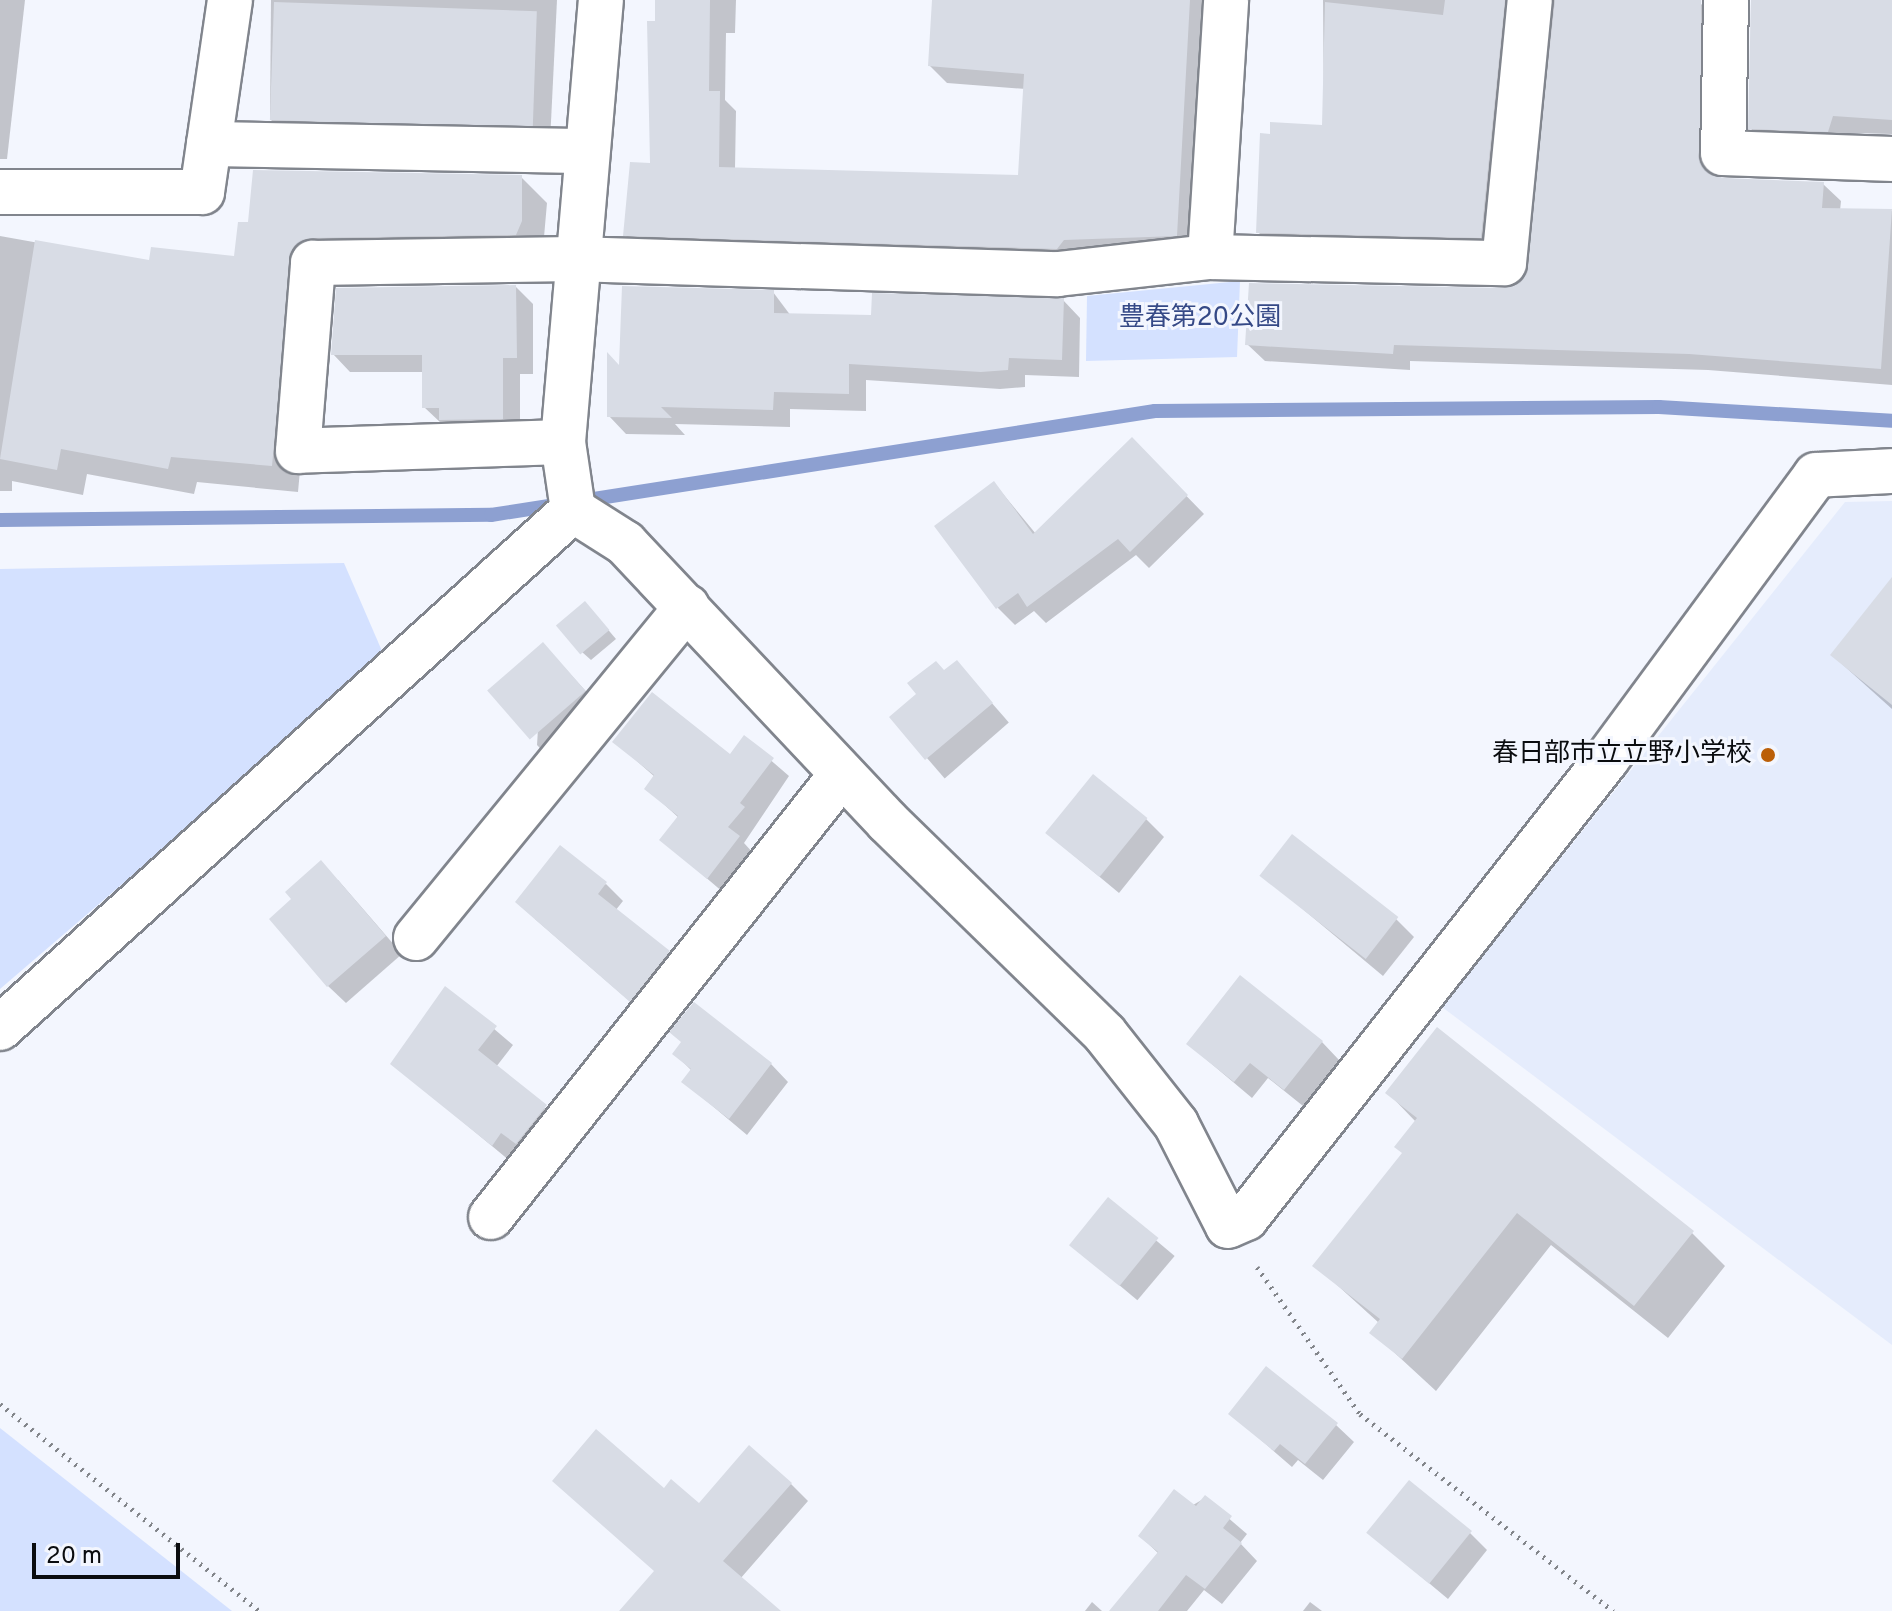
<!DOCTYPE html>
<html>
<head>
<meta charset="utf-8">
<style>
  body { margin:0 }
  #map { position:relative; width:1892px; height:1611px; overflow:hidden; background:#f3f6fe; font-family:Overpass,"Noto Sans JP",sans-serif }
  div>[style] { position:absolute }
  .built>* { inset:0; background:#e5ecfc }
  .green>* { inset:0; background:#d4e1ff }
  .shadow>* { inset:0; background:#0003; transform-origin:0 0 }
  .stream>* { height:14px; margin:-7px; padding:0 7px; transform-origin:7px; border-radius:7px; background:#8da0d1 }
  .building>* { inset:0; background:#d8dce5; transform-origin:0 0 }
  .path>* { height:5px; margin-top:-2.5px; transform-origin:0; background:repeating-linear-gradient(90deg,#82858a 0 2px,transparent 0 8px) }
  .roads { filter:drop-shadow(2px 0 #81858d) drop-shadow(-2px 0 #81858d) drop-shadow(0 2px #81858d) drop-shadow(0 -2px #81858d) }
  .minor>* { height:44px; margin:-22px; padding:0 22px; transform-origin:22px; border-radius:22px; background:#fff }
  .tertiary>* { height:44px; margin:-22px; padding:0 22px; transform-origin:22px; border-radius:22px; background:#fff }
  .dots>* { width:22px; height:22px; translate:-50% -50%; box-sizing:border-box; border:4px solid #f3f6fe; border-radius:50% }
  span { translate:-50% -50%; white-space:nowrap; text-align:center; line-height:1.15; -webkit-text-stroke:6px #f3f6fe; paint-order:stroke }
  .park-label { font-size:26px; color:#354986 }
  .poi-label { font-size:26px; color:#0a0c0f }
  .right { translate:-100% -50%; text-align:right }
  .scale { position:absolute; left:32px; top:1543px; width:148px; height:36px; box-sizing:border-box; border:4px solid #0a0c0f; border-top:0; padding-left:10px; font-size:24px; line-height:28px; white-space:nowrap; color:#0a0c0f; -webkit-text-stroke:6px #f3f6fe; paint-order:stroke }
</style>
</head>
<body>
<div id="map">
  <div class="built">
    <div style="clip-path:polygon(1892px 501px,1892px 1345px,1442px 1007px,1845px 502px)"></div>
  </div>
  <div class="green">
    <div style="clip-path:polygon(1240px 281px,1237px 357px,1086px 361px,1087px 296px)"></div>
    <div style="clip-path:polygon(344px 563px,385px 658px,0 989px,0 569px)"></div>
    <div style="clip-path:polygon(0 1428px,232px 1611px,0 1611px)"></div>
  </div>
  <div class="shadow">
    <div style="clip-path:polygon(0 0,25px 0,7px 159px,0 159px)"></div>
    <div style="clip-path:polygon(271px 0,557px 0,550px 142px,288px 137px,270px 119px)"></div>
    <div style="clip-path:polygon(657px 0,736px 0,735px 33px,726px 33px,725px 100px,736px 111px,735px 169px,1020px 177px,1026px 89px,947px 83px,930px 66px,934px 0,1208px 0,1193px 252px,642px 252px,625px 235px,652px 165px)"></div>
    <div style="clip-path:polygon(1323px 0,1532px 0,1498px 254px,1275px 249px,1258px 232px,1271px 136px,1324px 127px)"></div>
    <div style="clip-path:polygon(1553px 0,1722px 5px,1718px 178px,1823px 184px,1841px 201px,1840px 211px,1892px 211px,1892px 385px,1708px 370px,1410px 361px,1410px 370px,1265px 361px,1247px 344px,1504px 290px,1526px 279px)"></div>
    <div style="clip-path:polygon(1751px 0,1892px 0,1892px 134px,1851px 133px,1845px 144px,1768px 145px,1750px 128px)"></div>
    <div style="clip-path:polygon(521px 177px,547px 203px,542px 260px,318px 275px,298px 492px,197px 482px,194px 494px,87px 474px,83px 495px,12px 481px,12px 491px,0 491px,0 236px,151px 263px,236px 258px)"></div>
    <div style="clip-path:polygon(516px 287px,533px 304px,533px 374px,520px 374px,520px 436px,442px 424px,424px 407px,424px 372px,350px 372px,333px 354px)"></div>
    <div style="clip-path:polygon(773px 292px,791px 316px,873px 317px,1063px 300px,1080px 318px,1079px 377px,1025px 375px,1025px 387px,1000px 389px,866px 380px,866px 411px,790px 409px,790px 427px,675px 424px,685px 435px,626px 434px,609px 416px,621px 369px)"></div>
    <div style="clip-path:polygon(1132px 440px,1204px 514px,1149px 568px,1136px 555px,1046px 623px,1034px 611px,1015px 625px,998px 608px,994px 483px,1036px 534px)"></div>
    <div style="clip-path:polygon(1892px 598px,1892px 709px,1832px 655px)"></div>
    <div style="clip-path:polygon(593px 612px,616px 639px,591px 660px,582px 652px)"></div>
    <div style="clip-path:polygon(543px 644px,602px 709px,554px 763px,537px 745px)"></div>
    <div style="left:957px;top:663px;width:79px;height:85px;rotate:49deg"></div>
    <div style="clip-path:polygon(745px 738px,789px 776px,744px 843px,754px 854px,724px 893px,662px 840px,679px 818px,646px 788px,655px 777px,615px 742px,730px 756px)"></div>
    <div style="clip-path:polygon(1146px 819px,1164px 837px,1119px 893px,1048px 834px)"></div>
    <div style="clip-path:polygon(1262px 875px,1396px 919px,1414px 937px,1383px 976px)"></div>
    <div style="clip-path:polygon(338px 880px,402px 954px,346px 1003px,328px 986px,294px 899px)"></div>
    <div style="clip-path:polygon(606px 884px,623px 901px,615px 911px,686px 970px,648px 1017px,535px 919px)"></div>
    <div style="clip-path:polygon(446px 988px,513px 1045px,496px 1067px,563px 1124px,510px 1161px,393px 1064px)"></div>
    <div style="clip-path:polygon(1322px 1042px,1339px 1060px,1303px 1106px,1268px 1078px,1252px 1098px,1188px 1044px)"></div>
    <div style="clip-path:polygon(675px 1054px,771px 1064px,788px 1082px,747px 1135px,684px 1082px,692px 1071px)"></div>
    <div style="clip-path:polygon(1388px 1093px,1692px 1233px,1725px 1266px,1668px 1338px,1551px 1245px,1436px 1391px,1372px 1332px,1379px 1323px,1315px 1265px,1404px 1154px,1416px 1122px)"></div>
    <div style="left:1108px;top:1200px;width:87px;height:58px;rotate:40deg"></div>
    <div style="clip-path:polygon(1231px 1414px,1336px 1425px,1354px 1442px,1323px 1480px,1298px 1460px,1292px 1467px)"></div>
    <div style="clip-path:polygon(791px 1484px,808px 1501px,740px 1579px,777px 1611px,622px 1611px,656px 1572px,664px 1491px,699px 1506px)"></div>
    <div style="clip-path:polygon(1205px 1498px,1247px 1534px,1240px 1543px,1257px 1561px,1222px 1604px,1204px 1590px,1187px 1611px,1111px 1611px,1159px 1554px,1140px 1536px)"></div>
    <div style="clip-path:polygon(1369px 1533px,1470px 1533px,1487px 1550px,1448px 1599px)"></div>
    <div style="clip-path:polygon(1092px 1602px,1102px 1611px,1085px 1611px)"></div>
    <div style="clip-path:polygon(1310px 1602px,1322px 1611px,1303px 1611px)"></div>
  </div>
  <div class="stream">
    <div style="left:0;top:520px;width:491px;rotate:-0.6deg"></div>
    <div style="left:491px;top:515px;width:672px;rotate:-8.9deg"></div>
    <div style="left:1155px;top:411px;width:504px;rotate:-0.45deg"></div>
    <div style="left:1659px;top:407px;width:233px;rotate:3.4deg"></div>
  </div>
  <div class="building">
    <div style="clip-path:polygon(655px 0,710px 0,709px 91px,720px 91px,719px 167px,1018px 175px,1024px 74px,928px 66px,932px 0,1190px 0,1177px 236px,1064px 240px,1057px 249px,623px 236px,630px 162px,650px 163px,647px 21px,655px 21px)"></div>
    <div style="clip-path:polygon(1445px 0,1505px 0,1481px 238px,1256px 233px,1260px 133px,1270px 134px,1270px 122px,1322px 125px,1325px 2px,1443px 15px)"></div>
    <div style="clip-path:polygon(1555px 0,1701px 0,1702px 166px,1722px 178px,1824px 182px,1822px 208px,1892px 209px,1881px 369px,1689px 354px,1394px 345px,1393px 354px,1245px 345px,1249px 283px,1503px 288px,1524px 278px)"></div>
    <div style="clip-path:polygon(1751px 0,1892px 0,1892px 120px,1833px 116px,1828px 132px,1748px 129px)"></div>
    <div style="left:274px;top:2px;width:263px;height:118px;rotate:2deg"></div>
    <div style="clip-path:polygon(253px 170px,522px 175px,522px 221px,516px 235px,313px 238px,292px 249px,272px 466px,171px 457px,168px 469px,61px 449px,57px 470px,0 459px,35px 240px,149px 260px,151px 247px,234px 256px,238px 222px,248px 222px)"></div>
    <div style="clip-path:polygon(516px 285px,517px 358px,503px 358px,503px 419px,439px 420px,439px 408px,422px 408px,422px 355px,331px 355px,336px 288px)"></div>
    <div style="clip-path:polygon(622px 286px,774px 290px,774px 313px,871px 315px,872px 293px,1064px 298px,1062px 360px,1009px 358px,1008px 370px,981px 372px,849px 364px,849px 394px,774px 392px,773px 410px,661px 407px,672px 418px,607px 417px,607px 352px,619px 365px)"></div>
    <div style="clip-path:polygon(1132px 437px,1188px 495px,1130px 552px,1118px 539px,1027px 607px,1018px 593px,996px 609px,934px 526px,994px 481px,1033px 534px)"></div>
    <div style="clip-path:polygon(1892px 577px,1892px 705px,1830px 655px)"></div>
    <div style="left:585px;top:601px;width:38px;height:38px;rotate:50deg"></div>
    <div style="left:543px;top:642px;width:65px;height:74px;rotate:49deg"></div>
    <div style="clip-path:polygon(957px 660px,993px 703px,925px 760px,889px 717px,916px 694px,907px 683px,936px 661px,944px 670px)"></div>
    <div style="clip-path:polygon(652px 692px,730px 754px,744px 735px,774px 758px,740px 803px,745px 807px,728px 827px,740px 836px,707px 879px,659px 840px,678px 816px,644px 789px,654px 775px,612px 742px)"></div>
    <div style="left:1093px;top:774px;width:70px;height:76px;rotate:39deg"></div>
    <div style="left:1292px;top:834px;width:135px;height:53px;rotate:38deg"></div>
    <div style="clip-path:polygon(560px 845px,607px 882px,598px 894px,670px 951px,630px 1002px,515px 902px)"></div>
    <div style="clip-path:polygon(321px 860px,386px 936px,327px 987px,269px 919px,291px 899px,285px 892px)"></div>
    <div style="clip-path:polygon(1240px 975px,1323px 1041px,1284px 1090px,1250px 1063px,1234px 1082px,1186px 1044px)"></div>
    <div style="clip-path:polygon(445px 986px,497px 1026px,478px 1050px,547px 1105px,516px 1144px,501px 1133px,492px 1146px,390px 1064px)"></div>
    <div style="clip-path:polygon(694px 1002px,772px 1063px,729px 1119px,681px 1082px,691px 1069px,672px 1054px,681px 1042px,669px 1032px)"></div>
    <div style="clip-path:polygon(1437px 1027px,1694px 1231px,1634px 1306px,1517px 1213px,1402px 1359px,1369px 1333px,1380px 1319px,1312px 1266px,1402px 1153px,1394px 1147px,1417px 1118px,1385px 1093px)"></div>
    <div style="left:1108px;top:1197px;width:65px;height:62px;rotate:39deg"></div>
    <div style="clip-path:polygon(1266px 1366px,1338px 1423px,1305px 1464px,1280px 1444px,1274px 1451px,1228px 1414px)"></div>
    <div style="clip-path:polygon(596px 1429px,664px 1488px,671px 1479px,699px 1503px,749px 1445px,792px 1483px,723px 1561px,781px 1611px,619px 1611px,654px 1571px,552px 1481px)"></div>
    <div style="left:1409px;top:1480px;width:81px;height:68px;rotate:39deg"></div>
    <div style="clip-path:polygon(1174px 1489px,1196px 1506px,1205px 1495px,1232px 1516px,1223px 1528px,1242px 1543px,1205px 1589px,1186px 1575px,1158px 1611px,1109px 1611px,1158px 1552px,1138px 1536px)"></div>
  </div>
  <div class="path">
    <div style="left:1257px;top:1267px;width:179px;rotate:55deg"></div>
    <div style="left:1360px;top:1414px;width:321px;rotate:37.9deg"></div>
    <div style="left:0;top:1404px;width:332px;rotate:38.6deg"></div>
  </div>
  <div class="roads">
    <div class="minor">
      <div style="left:1726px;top:0;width:153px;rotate:91.1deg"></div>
      <div style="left:1723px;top:153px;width:169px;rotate:2deg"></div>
      <div style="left:209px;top:144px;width:373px;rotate:1.1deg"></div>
      <div style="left:0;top:192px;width:202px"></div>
      <div style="left:202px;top:192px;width:194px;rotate:-81.7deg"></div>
      <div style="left:1210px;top:257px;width:257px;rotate:-86.4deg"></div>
      <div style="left:563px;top:442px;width:265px;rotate:178.1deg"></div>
      <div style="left:298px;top:451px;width:189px;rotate:-85.4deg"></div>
      <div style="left:313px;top:263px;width:261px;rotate:-0.9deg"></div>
      <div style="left:574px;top:259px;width:484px;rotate:1.8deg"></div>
      <div style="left:1058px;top:274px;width:153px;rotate:-6.4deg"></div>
      <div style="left:1210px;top:257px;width:294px;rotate:1.2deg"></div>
      <div style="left:1504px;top:263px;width:264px;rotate:-84.4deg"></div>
      <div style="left:573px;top:510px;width:62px;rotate:32.4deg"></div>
      <div style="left:625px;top:543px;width:383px;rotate:46.7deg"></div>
      <div style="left:888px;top:822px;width:303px;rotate:44.3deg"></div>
      <div style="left:1105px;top:1034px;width:115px;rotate:51.7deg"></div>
      <div style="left:1176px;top:1124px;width:114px;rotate:63deg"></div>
      <div style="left:1228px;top:1226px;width:20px;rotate:-24deg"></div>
      <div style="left:1246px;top:1218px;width:583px;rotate:-51.83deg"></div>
      <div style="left:1606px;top:760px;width:354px;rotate:-53.6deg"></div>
      <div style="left:1816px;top:475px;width:76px;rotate:-3deg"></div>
      <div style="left:416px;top:938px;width:428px;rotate:-50.7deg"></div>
      <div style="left:491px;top:1217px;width:565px;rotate:-51.61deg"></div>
    </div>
    <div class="tertiary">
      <div style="left:0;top:1028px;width:772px;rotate:-42.11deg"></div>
      <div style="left:573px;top:510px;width:69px;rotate:-98.4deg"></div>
      <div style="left:563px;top:442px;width:444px;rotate:-85.1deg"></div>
    </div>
  </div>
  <div class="dots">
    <div style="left:1768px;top:755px;background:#bb5f08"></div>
  </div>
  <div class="park-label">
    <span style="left:1200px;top:319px">豊春第20公園</span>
  </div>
  <div class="poi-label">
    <span class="right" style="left:1752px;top:755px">春日部市立立野小学校</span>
  </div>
  <div class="scale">20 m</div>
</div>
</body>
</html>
